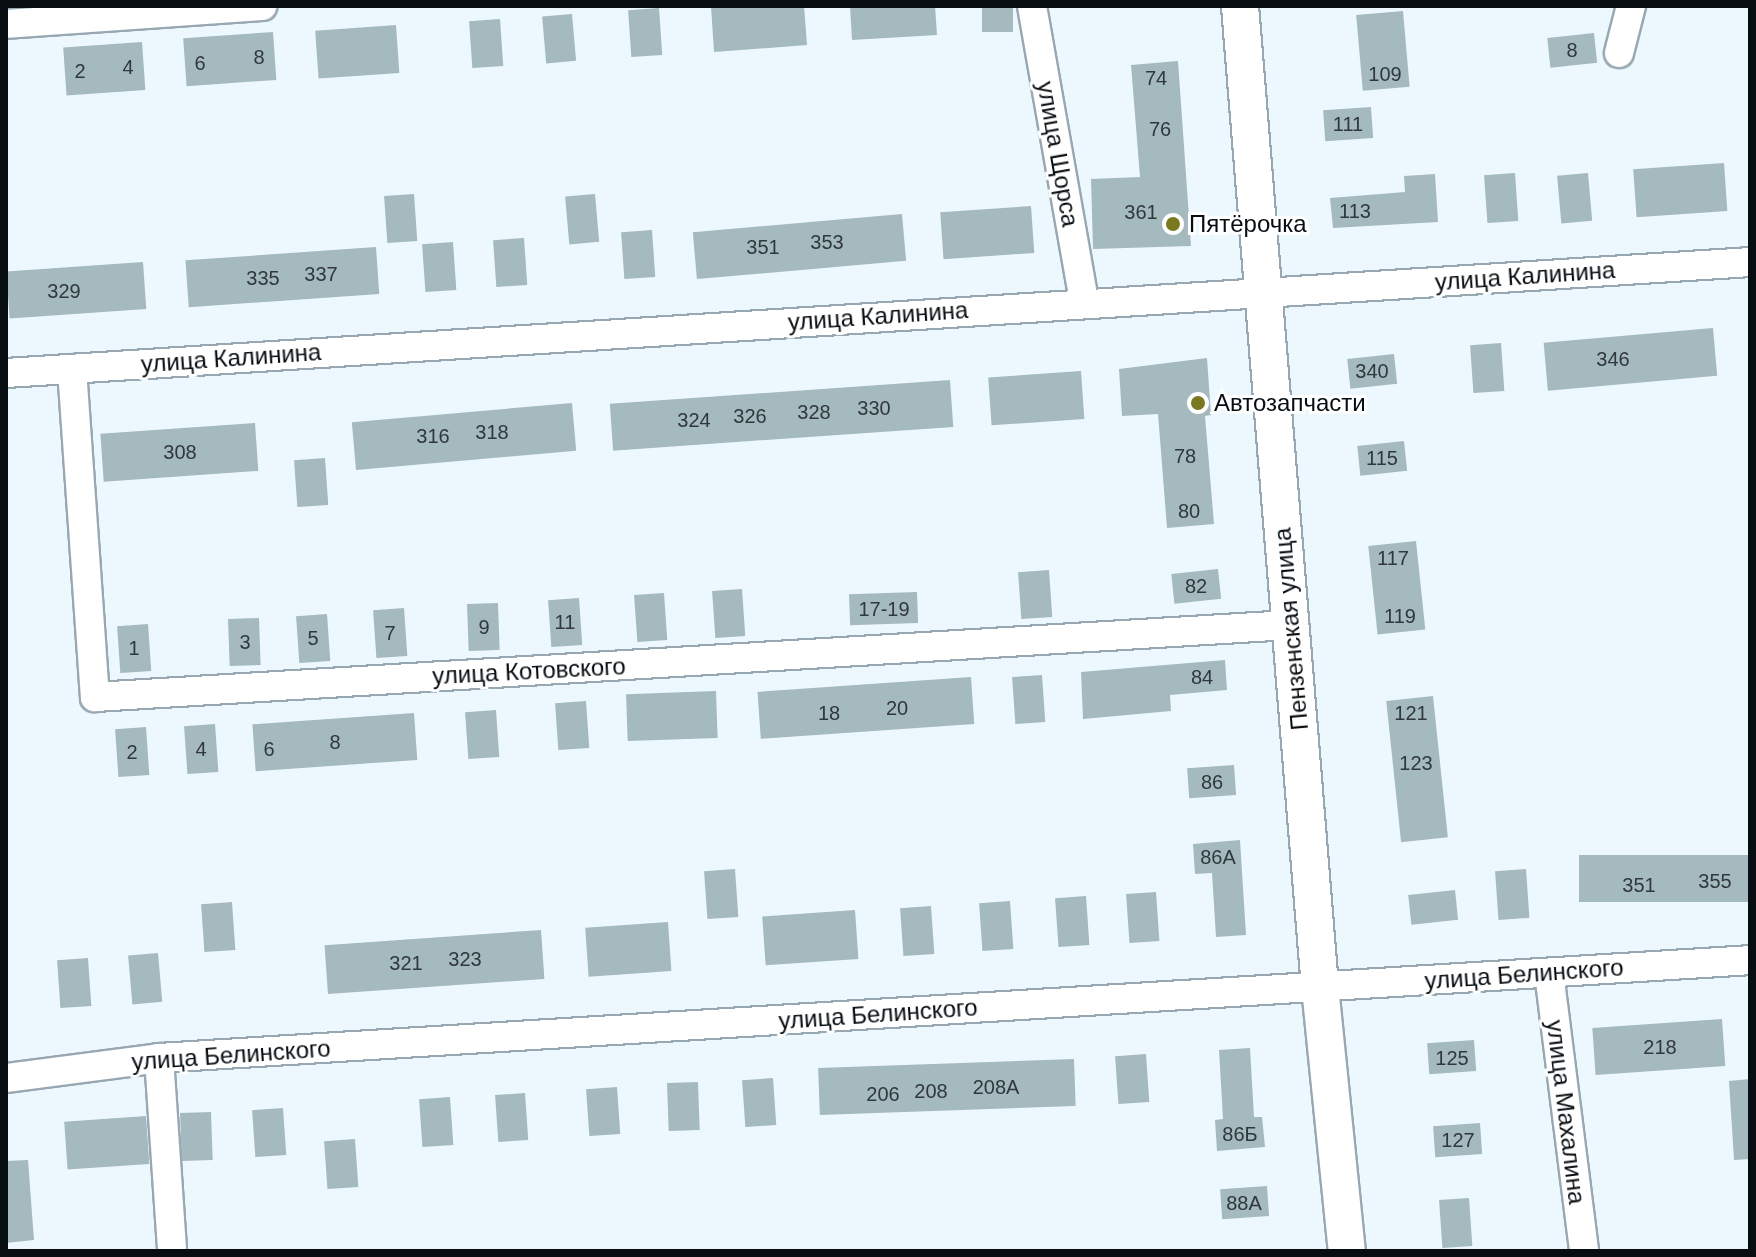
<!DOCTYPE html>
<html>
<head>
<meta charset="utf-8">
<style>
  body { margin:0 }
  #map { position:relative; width:1756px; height:1257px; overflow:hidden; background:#edf8fe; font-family:Arial,sans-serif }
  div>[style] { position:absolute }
  .building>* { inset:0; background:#a5babe; transform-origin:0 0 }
  .roads { filter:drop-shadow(2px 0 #98a8b2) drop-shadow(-2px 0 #98a8b2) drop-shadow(0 2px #98a8b2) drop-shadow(0 -2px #98a8b2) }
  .minor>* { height:28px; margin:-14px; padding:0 14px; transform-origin:14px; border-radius:14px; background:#fff }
  .tertiary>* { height:36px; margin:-18px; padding:0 18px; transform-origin:18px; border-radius:18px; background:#fff }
  .dots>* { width:22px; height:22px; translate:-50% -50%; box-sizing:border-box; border:4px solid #fff; border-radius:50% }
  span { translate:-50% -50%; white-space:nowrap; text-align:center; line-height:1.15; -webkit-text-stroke:6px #fff; paint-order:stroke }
  .number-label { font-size:20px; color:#2f383c }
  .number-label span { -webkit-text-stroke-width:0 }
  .street-label { font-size:24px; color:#080d11 }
  .poi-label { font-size:24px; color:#080d11 }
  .left { translate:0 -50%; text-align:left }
  .frame { position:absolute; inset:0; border:8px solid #080d11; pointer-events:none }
</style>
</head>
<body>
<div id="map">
  <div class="building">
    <div style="clip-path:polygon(711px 6px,804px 6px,807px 45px,714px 52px)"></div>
    <div style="clip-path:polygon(850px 6px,935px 6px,937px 35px,852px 40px)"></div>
    <div style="left:982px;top:6px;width:31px;height:26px"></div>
    <div style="left:659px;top:8px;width:47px;height:31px;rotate:86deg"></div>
    <div style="left:1403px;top:11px;width:76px;height:47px;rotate:85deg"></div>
    <div style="left:572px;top:14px;width:47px;height:30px;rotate:85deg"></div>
    <div style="left:500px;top:19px;width:47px;height:31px;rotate:86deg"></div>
    <div style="left:396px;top:25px;width:48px;height:81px;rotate:86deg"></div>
    <div style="left:273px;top:32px;width:48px;height:90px;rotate:86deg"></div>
    <div style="left:1594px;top:33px;width:30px;height:47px;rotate:84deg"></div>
    <div style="left:142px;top:42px;width:48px;height:79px;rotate:86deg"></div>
    <div style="clip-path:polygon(1178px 61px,1191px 246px,1093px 249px,1091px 179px,1140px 177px,1131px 65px)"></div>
    <div style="left:1371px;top:107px;width:31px;height:48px;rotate:86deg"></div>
    <div style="left:1724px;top:163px;width:48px;height:91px;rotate:86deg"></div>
    <div style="left:1515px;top:173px;width:48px;height:31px;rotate:86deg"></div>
    <div style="left:1588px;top:173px;width:48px;height:31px;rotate:85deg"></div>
    <div style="clip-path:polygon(1435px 174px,1438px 222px,1333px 228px,1330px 198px,1405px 192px,1404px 176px)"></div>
    <div style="left:414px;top:194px;width:47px;height:30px;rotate:86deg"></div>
    <div style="left:595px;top:194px;width:48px;height:30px;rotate:85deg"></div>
    <div style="left:1031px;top:206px;width:47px;height:91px;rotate:86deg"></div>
    <div style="left:902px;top:214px;width:47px;height:210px;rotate:85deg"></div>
    <div style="left:652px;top:230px;width:47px;height:31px;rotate:86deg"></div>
    <div style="left:524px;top:238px;width:47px;height:31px;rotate:86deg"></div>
    <div style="left:453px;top:242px;width:48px;height:31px;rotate:86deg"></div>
    <div style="left:376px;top:247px;width:47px;height:191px;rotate:86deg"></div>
    <div style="left:143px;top:262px;width:47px;height:137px;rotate:86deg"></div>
    <div style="left:1713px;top:328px;width:48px;height:170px;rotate:85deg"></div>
    <div style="left:1501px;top:343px;width:48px;height:31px;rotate:86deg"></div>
    <div style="left:1394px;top:354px;width:30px;height:47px;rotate:84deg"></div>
    <div style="clip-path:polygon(1207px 358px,1211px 415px,1205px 416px,1214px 524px,1167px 528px,1158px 414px,1122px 416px,1119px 369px)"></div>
    <div style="left:1081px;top:371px;width:48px;height:93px;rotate:86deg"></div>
    <div style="left:950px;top:380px;width:47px;height:341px;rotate:86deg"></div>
    <div style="left:572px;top:403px;width:48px;height:221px;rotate:85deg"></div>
    <div style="left:255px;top:423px;width:48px;height:155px;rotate:86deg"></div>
    <div style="left:1404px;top:441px;width:30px;height:47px;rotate:84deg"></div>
    <div style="left:325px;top:458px;width:47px;height:31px;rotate:86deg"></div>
    <div style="left:1416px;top:541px;width:89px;height:48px;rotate:84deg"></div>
    <div style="left:1218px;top:569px;width:30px;height:47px;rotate:84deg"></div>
    <div style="left:1049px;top:570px;width:47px;height:31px;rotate:86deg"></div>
    <div style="left:742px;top:589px;width:47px;height:30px;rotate:86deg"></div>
    <div style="left:917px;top:592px;width:31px;height:68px;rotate:88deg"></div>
    <div style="left:664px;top:593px;width:47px;height:30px;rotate:86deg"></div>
    <div style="left:579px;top:598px;width:47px;height:31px;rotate:86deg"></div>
    <div style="left:498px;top:603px;width:47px;height:31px;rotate:88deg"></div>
    <div style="left:404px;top:608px;width:48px;height:31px;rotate:86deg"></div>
    <div style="left:327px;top:614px;width:47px;height:31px;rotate:86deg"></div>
    <div style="left:259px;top:618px;width:47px;height:31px;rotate:88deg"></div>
    <div style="left:148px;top:624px;width:47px;height:31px;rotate:86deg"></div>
    <div style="clip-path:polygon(1225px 660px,1227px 690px,1170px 695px,1171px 711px,1083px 719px,1081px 672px)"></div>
    <div style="left:1042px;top:675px;width:47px;height:30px;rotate:86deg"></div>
    <div style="left:971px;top:677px;width:47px;height:214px;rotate:86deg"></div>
    <div style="left:716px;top:691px;width:47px;height:90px;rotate:88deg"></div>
    <div style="left:1433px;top:696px;width:142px;height:47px;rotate:84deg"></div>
    <div style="left:586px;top:701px;width:47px;height:31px;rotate:86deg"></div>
    <div style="left:496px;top:710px;width:47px;height:31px;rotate:86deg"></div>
    <div style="left:414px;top:713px;width:47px;height:162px;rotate:86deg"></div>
    <div style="left:215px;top:724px;width:48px;height:31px;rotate:86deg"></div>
    <div style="left:146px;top:727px;width:48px;height:31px;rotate:86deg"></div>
    <div style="left:1234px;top:765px;width:30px;height:47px;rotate:86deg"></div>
    <div style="clip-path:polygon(1240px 840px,1246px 935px,1216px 937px,1212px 873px,1195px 874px,1193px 844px)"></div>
    <div style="left:1750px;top:855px;width:47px;height:171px;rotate:90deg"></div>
    <div style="left:735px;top:869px;width:48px;height:31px;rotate:86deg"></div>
    <div style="left:1526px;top:869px;width:49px;height:31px;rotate:86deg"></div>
    <div style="left:1455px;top:890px;width:30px;height:47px;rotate:84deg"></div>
    <div style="left:1156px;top:892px;width:49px;height:30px;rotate:86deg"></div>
    <div style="left:1086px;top:896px;width:49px;height:31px;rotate:86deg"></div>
    <div style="left:1010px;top:901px;width:48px;height:31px;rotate:86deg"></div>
    <div style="left:232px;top:902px;width:48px;height:31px;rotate:86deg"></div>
    <div style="left:931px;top:906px;width:48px;height:31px;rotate:86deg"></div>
    <div style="left:855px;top:910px;width:49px;height:93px;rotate:86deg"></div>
    <div style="left:668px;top:922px;width:49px;height:83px;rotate:86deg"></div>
    <div style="left:541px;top:930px;width:49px;height:217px;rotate:86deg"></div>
    <div style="left:158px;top:953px;width:49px;height:30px;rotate:85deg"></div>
    <div style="left:88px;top:958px;width:48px;height:31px;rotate:86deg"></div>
    <div style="left:1722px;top:1019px;width:47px;height:130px;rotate:86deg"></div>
    <div style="left:1474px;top:1040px;width:31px;height:47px;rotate:86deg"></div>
    <div style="clip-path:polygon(1250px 1048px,1254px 1117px,1262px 1117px,1265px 1147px,1217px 1151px,1215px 1120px,1223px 1119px,1219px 1050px)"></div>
    <div style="left:1146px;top:1054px;width:48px;height:31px;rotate:86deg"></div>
    <div style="left:1074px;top:1059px;width:47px;height:256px;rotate:88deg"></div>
    <div style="left:773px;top:1078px;width:47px;height:31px;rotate:86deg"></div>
    <div style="clip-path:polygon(1750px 1079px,1750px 1159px,1734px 1160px,1729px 1081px)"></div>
    <div style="left:698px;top:1082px;width:48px;height:31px;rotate:88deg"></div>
    <div style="left:617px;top:1087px;width:47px;height:31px;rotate:86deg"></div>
    <div style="left:525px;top:1093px;width:47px;height:30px;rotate:86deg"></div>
    <div style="left:450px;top:1097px;width:48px;height:31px;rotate:86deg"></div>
    <div style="left:283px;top:1108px;width:47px;height:31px;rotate:86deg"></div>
    <div style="left:211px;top:1112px;width:48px;height:31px;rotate:88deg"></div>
    <div style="left:146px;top:1116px;width:48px;height:82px;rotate:86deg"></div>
    <div style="left:1480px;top:1123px;width:31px;height:47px;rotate:86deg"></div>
    <div style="left:355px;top:1139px;width:48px;height:31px;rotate:86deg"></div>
    <div style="clip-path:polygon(28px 1160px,34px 1240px,6px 1243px,6px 1161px)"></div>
    <div style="left:1267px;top:1186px;width:30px;height:47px;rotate:86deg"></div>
    <div style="left:1469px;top:1198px;width:48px;height:30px;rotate:86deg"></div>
  </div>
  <div class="roads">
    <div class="minor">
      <div style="left:1032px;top:6px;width:301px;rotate:80deg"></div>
      <div style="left:6px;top:24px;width:257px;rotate:-4deg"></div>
      <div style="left:1619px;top:53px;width:49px;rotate:-75.7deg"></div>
      <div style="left:72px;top:369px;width:329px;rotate:86deg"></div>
      <div style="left:95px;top:697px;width:1197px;rotate:-3.45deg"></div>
      <div style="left:6px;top:373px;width:1748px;rotate:-3.64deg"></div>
      <div style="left:1549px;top:973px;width:280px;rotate:82.8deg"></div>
      <div style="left:159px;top:1058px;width:193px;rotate:86.1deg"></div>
      <div style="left:6px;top:1078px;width:154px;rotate:-7.4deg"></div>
      <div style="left:159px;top:1058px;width:1594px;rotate:-3.52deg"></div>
    </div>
    <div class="tertiary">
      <div style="left:1240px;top:6px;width:984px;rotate:85.34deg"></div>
      <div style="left:1320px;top:987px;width:265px;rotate:84.2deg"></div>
    </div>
  </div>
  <div class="dots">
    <div style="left:1173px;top:224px;background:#7a7920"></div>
    <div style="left:1198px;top:403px;background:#7a7920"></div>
  </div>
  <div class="number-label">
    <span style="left:1572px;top:50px">8</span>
    <span style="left:259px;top:57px">8</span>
    <span style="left:200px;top:63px">6</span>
    <span style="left:128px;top:67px">4</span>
    <span style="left:80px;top:71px">2</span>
    <span style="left:1385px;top:74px">109</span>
    <span style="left:1156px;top:78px">74</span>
    <span style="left:1348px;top:124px">111</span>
    <span style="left:1160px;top:129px">76</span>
    <span style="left:1355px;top:211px">113</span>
    <span style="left:1141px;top:212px">361</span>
    <span style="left:827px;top:242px">353</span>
    <span style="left:763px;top:247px">351</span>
    <span style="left:321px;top:274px">337</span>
    <span style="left:263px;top:278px">335</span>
    <span style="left:64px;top:291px">329</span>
    <span style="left:1613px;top:359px">346</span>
    <span style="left:1372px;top:371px">340</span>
    <span style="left:874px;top:408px">330</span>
    <span style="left:814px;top:412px">328</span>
    <span style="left:750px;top:416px">326</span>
    <span style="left:694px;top:420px">324</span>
    <span style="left:492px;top:432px">318</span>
    <span style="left:433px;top:436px">316</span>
    <span style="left:180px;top:452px">308</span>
    <span style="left:1185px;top:456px">78</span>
    <span style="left:1382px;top:458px">115</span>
    <span style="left:1189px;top:511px">80</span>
    <span style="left:1393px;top:558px">117</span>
    <span style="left:1196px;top:586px">82</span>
    <span style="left:884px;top:609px">17-19</span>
    <span style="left:1400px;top:616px">119</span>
    <span style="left:565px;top:622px">11</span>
    <span style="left:484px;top:627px">9</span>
    <span style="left:390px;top:633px">7</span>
    <span style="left:313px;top:638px">5</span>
    <span style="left:245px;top:642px">3</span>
    <span style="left:134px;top:648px">1</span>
    <span style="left:1202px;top:677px">84</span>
    <span style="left:897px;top:708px">20</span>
    <span style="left:829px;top:713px">18</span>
    <span style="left:1411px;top:713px">121</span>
    <span style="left:335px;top:742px">8</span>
    <span style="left:201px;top:749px">4</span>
    <span style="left:269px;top:749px">6</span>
    <span style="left:132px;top:752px">2</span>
    <span style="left:1416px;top:763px">123</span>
    <span style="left:1212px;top:782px">86</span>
    <span style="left:1218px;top:857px">86А</span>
    <span style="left:1715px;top:881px">355</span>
    <span style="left:1639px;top:885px">351</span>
    <span style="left:465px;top:959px">323</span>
    <span style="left:406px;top:963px">321</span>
    <span style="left:1660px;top:1047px">218</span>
    <span style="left:1452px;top:1058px">125</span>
    <span style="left:996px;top:1087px">208А</span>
    <span style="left:931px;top:1091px">208</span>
    <span style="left:883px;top:1094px">206</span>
    <span style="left:1240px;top:1134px">86Б</span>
    <span style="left:1458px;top:1140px">127</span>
    <span style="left:1244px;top:1203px">88А</span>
  </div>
  <div class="street-label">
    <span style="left:1058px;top:154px;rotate:80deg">улица Щорса</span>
    <span style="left:1525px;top:276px;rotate:-4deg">улица Калинина</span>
    <span style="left:878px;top:316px;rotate:-4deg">улица Калинина</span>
    <span style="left:231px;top:358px;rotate:-4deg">улица Калинина</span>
    <span style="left:1291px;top:629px;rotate:-95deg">Пензенская улица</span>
    <span style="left:529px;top:671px;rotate:-3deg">улица Котовского</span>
    <span style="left:1524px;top:974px;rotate:-4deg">улица Белинского</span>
    <span style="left:878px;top:1014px;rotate:-4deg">улица Белинского</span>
    <span style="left:231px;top:1055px;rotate:-4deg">улица Белинского</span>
    <span style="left:1566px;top:1112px;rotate:83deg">улица Махалина</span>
  </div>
  <div class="poi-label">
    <span class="left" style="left:1189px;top:224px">Пятёрочка</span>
    <span class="left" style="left:1214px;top:403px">Автозапчасти</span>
  </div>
  <div class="frame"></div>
</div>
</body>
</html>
